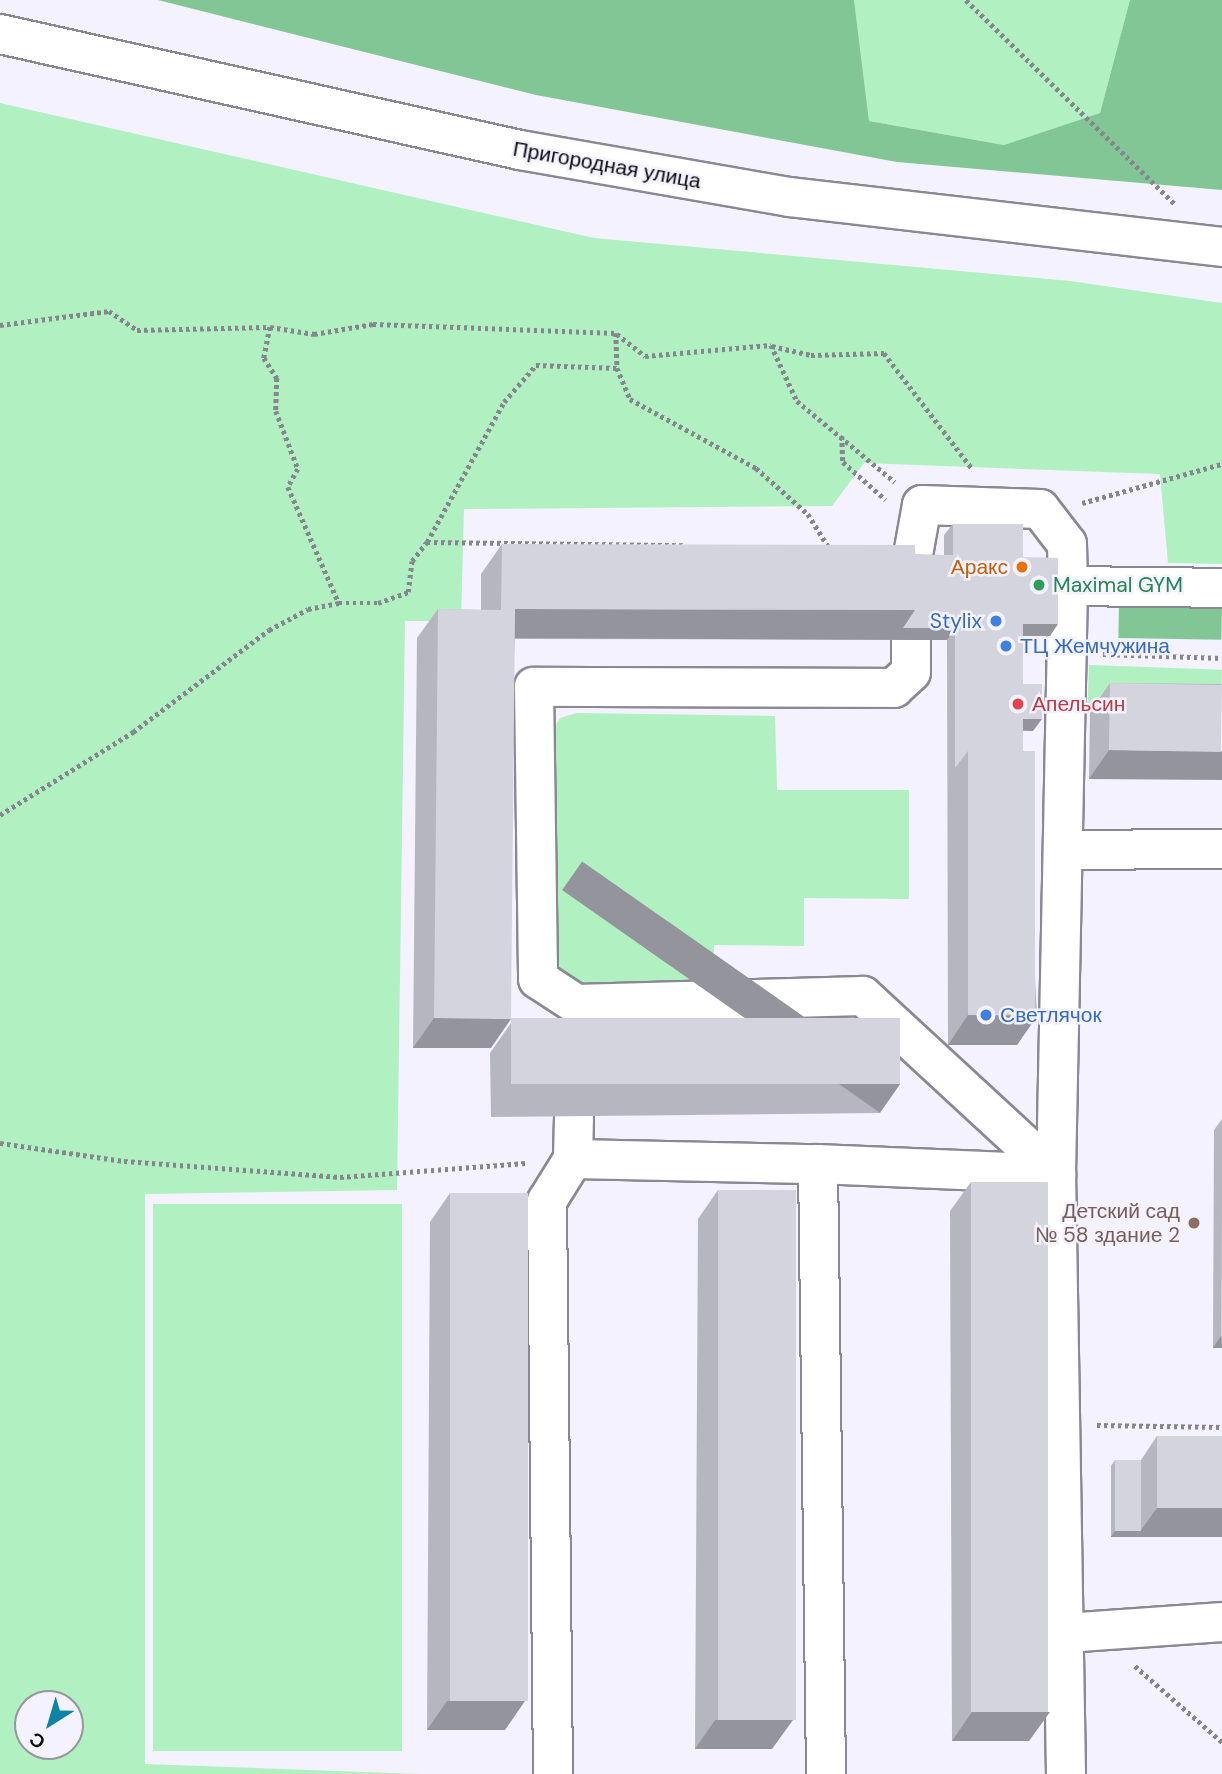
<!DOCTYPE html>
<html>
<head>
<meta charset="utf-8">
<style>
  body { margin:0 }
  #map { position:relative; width:1222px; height:1774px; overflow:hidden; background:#f3f2fe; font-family:"DM Sans",sans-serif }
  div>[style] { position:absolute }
  .green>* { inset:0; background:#b0f0c1; transform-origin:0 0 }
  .forest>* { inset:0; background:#82c696; transform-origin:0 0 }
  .path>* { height:4.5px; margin-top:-2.25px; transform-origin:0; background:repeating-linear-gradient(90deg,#86868e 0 3.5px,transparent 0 7px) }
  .roads { filter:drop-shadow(2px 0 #898893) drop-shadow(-2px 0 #898893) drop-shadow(0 2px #898893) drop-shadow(0 -2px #898893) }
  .minor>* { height:38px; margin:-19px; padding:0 19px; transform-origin:19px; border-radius:19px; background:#fff }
  .major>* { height:38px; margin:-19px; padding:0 19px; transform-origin:19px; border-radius:19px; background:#fff }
  .wall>* { inset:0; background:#b6b6c0 }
  .shaded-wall>* { inset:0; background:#94949c; transform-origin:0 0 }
  .building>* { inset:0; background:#d4d4df; transform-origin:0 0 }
  .dots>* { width:19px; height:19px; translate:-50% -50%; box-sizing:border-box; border:4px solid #f3f2fe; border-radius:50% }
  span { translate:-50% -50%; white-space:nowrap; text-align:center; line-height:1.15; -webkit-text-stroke:5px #f3f2fe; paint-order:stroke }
  .street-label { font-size:21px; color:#0c0c10 }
  .food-label { font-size:21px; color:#c56008 }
  .right { translate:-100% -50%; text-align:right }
  .leisure-label { font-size:21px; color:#27864d }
  .left { translate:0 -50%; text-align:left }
  .shop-label { font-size:21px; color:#366cbe }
  .health-label { font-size:21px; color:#be3a42 }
  .education-label { font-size:21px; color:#785e54 }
  .north { position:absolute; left:14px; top:1690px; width:70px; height:70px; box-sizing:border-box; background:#f3f2fe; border:2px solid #97969f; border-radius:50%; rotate:217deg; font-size:19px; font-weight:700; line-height:28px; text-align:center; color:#0c0c10 }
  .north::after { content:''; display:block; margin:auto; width:24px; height:32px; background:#0f82a8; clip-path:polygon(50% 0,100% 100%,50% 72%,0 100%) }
</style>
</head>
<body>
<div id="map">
  <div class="green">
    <div style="clip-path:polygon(854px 0,1130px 0,1100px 113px,1004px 145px,869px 121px)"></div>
    <div style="clip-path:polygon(evenodd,0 103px,594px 238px,1070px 281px,1222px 303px,1222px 564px,1168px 563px,1160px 474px,864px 463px,832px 506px,464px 509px,461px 621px,405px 621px,397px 1190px,145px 1194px,145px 1764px,419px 1774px,0 1774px,0 103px,28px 1704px,70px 1704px,70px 1746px,28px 1746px,28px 1704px)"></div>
    <div style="left:1089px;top:665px;width:133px;height:44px;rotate:2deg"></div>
    <div style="clip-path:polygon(577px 713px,775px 716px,777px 790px,909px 790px,909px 899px,804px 898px,804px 946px,714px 945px,713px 985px,581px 988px,557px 970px,552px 732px,560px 718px)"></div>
    <div style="left:153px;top:1204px;width:249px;height:547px"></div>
  </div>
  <div class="forest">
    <div style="clip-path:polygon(158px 0,854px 0,869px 121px,1004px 145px,1100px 113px,1130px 0,1222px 0,1222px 190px,897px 162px,536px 95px)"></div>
    <div style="left:1119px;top:602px;width:103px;height:36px;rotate:1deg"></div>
  </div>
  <div class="path">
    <div style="left:966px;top:0;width:291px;rotate:44.3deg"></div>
    <div style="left:0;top:325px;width:110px;rotate:-7.3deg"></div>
    <div style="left:109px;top:311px;width:34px;rotate:34deg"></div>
    <div style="left:137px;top:330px;width:133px;rotate:-1.3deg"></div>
    <div style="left:270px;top:327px;width:45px;rotate:9deg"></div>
    <div style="left:314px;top:334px;width:60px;rotate:-9.6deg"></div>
    <div style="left:373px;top:324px;width:243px;rotate:2.1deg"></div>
    <div style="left:616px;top:333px;width:35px;rotate:88deg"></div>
    <div style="left:617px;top:368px;width:34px;rotate:67deg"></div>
    <div style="left:630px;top:399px;width:144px;rotate:28.7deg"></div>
    <div style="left:756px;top:468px;width:69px;rotate:41.5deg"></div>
    <div style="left:808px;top:514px;width:40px;rotate:58deg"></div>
    <div style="left:270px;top:327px;width:32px;rotate:101deg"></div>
    <div style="left:264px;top:358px;width:24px;rotate:57deg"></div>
    <div style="left:277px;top:378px;width:33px;rotate:92deg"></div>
    <div style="left:276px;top:411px;width:62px;rotate:69.2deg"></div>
    <div style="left:298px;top:469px;width:21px;rotate:119deg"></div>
    <div style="left:288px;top:487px;width:127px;rotate:66.3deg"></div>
    <div style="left:339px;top:603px;width:39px"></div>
    <div style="left:378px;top:603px;width:32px;rotate:-20deg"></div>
    <div style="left:408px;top:592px;width:31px;rotate:-83deg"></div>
    <div style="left:412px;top:561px;width:24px;rotate:-52deg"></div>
    <div style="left:427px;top:542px;width:257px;rotate:0.7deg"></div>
    <div style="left:617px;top:334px;width:36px;rotate:38deg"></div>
    <div style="left:645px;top:356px;width:126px;rotate:-5deg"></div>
    <div style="left:771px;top:345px;width:62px;rotate:65.1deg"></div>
    <div style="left:797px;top:401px;width:127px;rotate:39.6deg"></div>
    <div style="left:772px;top:346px;width:40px;rotate:13deg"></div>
    <div style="left:811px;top:355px;width:73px;rotate:-1.6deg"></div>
    <div style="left:884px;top:353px;width:147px;rotate:52.7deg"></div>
    <div style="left:842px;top:436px;width:26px;rotate:88deg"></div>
    <div style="left:843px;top:462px;width:57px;rotate:41.5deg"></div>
    <div style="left:1082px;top:503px;width:145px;rotate:-15.6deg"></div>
    <div style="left:427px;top:542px;width:160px;rotate:-61.2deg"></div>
    <div style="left:504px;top:402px;width:49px;rotate:-49.1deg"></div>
    <div style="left:536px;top:365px;width:81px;rotate:2.1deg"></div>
    <div style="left:1103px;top:654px;width:119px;rotate:1.9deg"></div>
    <div style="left:0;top:815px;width:157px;rotate:-32deg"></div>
    <div style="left:133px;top:732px;width:170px;rotate:-36.9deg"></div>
    <div style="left:269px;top:630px;width:44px;rotate:-28.3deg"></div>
    <div style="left:308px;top:609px;width:32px;rotate:-11deg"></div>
    <div style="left:0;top:1143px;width:125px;rotate:8.3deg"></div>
    <div style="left:124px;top:1161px;width:217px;rotate:4.2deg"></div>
    <div style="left:340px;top:1177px;width:186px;rotate:-4.3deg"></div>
    <div style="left:1097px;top:1425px;width:125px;rotate:0.9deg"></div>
    <div style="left:1135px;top:1666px;width:116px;rotate:41.1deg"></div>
  </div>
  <div class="roads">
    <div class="minor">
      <div style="left:911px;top:566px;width:62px;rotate:-79.8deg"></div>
      <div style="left:922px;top:505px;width:118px;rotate:1.9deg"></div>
      <div style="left:1040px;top:509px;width:44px;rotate:52.4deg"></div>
      <div style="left:1067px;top:544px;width:42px;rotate:88.6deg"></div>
      <div style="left:1068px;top:586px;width:154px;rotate:0.7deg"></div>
      <div style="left:911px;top:639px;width:33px;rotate:90deg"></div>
      <div style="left:911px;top:672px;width:23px;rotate:137deg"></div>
      <div style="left:894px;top:688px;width:360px;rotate:-179.8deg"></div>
      <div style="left:534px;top:687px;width:292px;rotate:89.2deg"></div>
      <div style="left:538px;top:979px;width:45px;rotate:33.3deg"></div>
      <div style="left:576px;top:1004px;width:287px;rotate:-1.6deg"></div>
      <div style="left:863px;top:996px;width:263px;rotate:42.7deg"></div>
      <div style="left:1063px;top:850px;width:159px;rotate:-0.4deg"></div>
      <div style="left:574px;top:1117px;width:42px;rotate:91.4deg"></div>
      <div style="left:573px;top:1159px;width:245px;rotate:1.2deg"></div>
      <div style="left:1066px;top:1633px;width:156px;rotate:-4deg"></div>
      <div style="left:553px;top:1774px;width:573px;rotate:-90.6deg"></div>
      <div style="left:547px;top:1201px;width:49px;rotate:-58.2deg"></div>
      <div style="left:826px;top:1774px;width:610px;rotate:-90.75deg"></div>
      <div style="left:818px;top:1164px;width:238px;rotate:2.4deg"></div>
      <div style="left:1066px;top:1774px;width:600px;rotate:-90.95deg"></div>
      <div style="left:1056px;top:1174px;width:588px;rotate:-88.83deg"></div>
    </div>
    <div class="major">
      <div style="left:0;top:34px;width:533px;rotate:12.58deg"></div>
      <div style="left:520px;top:150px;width:274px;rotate:9.9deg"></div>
      <div style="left:790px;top:197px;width:435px;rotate:6.6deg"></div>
    </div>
  </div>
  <div class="wall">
    <div style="clip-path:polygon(953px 524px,1023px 557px,1050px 636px,1023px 636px,1023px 684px,1033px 731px,1023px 731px,1023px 751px,1037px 1016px,1017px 1045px,948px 1045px,947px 640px,515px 639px,491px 1048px,413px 1048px,417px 638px,438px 609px,481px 610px,481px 574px,502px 544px,944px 555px,944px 535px)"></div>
    <div style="clip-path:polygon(1110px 683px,1222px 684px,1089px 779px,1090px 712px)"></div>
    <div style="clip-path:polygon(511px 1023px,900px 1084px,880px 1113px,491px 1117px,490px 1053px)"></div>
    <div style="clip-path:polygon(1222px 1119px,1222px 1348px,1213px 1348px,1214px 1130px)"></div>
    <div style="clip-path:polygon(971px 1182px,1029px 1741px,952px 1741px,950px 1211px)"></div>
    <div style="clip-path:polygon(718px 1190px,772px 1749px,695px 1749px,698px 1219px)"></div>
    <div style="clip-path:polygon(450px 1193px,505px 1730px,427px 1730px,430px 1222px)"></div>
    <div style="clip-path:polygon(1157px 1436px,1222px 1436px,1222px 1537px,1111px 1537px,1111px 1466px,1115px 1460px,1141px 1460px)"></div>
  </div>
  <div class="shaded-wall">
    <div style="clip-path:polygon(515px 609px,915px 610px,955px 628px,947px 640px,495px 638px)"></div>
    <div style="clip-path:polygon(1023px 624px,1058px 624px,1050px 636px,1015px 636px)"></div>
    <div style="clip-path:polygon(1023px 719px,1042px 719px,1033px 731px,1015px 730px)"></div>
    <div style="clip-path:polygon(1109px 750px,1222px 751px,1222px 780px,1089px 779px)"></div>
    <div style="clip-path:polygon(968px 1015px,1037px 1016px,1017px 1045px,948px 1045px)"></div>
    <div style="clip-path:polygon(434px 1018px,511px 1019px,491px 1048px,413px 1048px)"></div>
    <div style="left:900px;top:1084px;width:35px;height:388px;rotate:125deg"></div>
    <div style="clip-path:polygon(1221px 1336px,1222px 1348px,1213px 1348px)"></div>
    <div style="clip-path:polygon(1157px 1508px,1222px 1508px,1222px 1537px,1136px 1537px)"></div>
    <div style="clip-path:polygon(1115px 1531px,1140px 1531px,1136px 1537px,1111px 1537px)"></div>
    <div style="clip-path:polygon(447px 1701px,525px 1701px,505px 1730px,427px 1730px)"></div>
    <div style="clip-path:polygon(972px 1712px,1050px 1712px,1029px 1741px,952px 1741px)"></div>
    <div style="clip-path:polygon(715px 1720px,793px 1720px,772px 1749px,695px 1749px)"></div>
  </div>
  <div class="building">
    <div style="clip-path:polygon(953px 524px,1023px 524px,1023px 557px,1058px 558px,1058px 624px,1023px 624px,1023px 684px,1042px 684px,1042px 719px,1023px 719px,1023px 751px,968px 751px,955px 768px,955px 628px,903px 628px,915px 610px,915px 555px,953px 555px)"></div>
    <div style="clip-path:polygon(502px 544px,915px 545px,915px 610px,515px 609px,511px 1019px,434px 1018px,438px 609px,501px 610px)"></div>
    <div style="left:1110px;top:683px;width:112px;height:67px;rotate:1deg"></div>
    <div style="left:968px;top:751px;width:67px;height:264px"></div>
    <div style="left:900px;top:1018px;width:66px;height:389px;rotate:90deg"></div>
    <div style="left:971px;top:1182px;width:77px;height:530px"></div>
    <div style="left:718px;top:1190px;width:78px;height:530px"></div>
    <div style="left:450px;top:1193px;width:78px;height:508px"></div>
    <div style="clip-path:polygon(1222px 1205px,1222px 1336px,1221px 1336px)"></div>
    <div style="left:1157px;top:1436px;width:65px;height:72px"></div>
    <div style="left:1115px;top:1460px;width:26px;height:71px"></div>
  </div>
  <div class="dots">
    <div style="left:1022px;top:567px;background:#e8710a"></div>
    <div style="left:1039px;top:585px;background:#2e9e5b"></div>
    <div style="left:996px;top:621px;background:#3f7fe0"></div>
    <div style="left:1006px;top:646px;background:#3f7fe0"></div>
    <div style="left:1018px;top:704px;background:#e0444e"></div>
    <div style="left:986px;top:1015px;background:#3f7fe0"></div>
    <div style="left:1194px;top:1223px;background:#8d6e63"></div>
  </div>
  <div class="street-label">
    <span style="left:607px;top:165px;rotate:10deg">Пригородная улица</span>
  </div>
  <div class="food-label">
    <span class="right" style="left:1008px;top:567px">Аракс</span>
  </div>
  <div class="leisure-label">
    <span class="left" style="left:1053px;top:585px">Maximal GYM</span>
  </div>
  <div class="shop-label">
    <span class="right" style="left:982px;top:621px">Stylix</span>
    <span class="left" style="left:1020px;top:646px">ТЦ Жемчужина</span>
    <span class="left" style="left:1000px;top:1015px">Светлячок</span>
  </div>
  <div class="health-label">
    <span class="left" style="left:1032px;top:704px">Апельсин</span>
  </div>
  <div class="education-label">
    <span class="right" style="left:1180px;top:1223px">Детский сад<br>№ 58 здание 2</span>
  </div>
  <div class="north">С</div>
</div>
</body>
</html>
